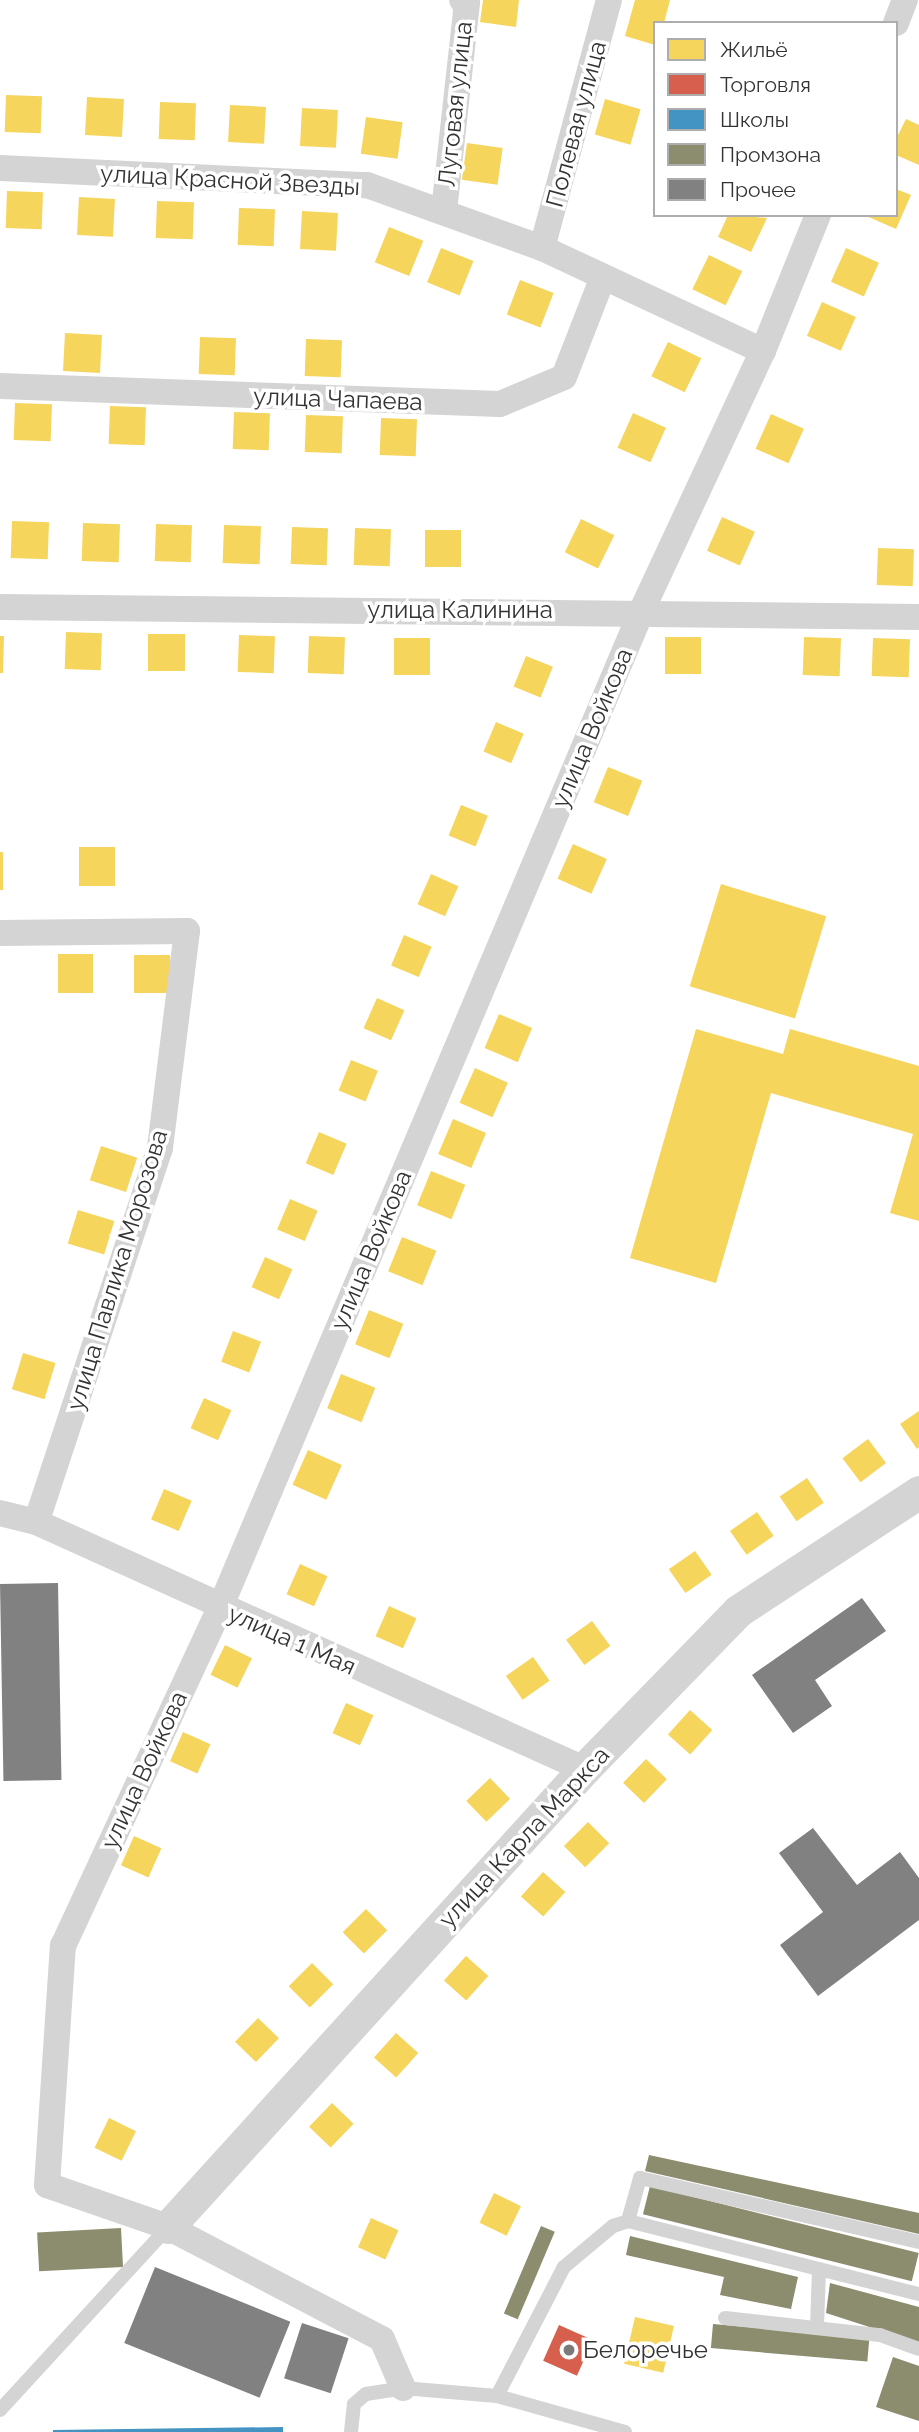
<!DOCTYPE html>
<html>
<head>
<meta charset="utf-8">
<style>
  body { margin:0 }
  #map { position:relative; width:919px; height:2432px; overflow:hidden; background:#fff; font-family:Raleway,sans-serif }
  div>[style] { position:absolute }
  .homes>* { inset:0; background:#f6d55c; transform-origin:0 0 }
  .shops>* { inset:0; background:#d6604d; transform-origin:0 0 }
  .schools>* { inset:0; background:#4393c3 }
  .industry>* { inset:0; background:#8c8c6e; transform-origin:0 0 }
  .building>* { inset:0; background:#818181; transform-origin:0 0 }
  .service>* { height:14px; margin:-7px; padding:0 7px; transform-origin:7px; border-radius:7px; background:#d4d4d4 }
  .minor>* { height:26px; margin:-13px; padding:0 13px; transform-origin:13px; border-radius:13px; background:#d4d4d4 }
  .tertiary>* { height:33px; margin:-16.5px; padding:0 16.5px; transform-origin:16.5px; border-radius:16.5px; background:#d4d4d4 }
  .dots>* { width:19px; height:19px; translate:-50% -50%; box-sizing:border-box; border:4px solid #fff; border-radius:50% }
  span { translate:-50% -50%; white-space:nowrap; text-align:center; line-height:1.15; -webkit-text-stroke:7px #fff; paint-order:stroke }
  .street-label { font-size:24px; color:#333 }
  .poi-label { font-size:24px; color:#333 }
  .left { translate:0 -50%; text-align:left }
  .legend { position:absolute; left:653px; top:21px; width:245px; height:196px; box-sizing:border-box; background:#fff; border:2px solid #adadad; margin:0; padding:9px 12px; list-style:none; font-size:21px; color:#333 }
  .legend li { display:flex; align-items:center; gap:14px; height:35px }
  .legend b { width:35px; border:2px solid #adadad }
</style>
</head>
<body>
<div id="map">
  <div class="homes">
    <div style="clip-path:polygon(483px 0,519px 0,516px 27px,480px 22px)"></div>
    <div style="clip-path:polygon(635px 0,670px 0,664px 23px,655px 23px,655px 45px,625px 36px)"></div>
    <div style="left:6px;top:95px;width:36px;height:37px;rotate:2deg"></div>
    <div style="left:87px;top:97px;width:37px;height:38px;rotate:3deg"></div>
    <div style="left:605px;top:99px;width:37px;height:37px;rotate:16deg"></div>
    <div style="left:160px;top:102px;width:36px;height:37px;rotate:2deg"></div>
    <div style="left:230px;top:105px;width:36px;height:37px;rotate:3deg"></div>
    <div style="left:302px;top:108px;width:36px;height:38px;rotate:3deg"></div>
    <div style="left:366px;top:117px;width:37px;height:37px;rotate:8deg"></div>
    <div style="clip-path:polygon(906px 119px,919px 125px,919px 165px,896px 155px,896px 139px)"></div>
    <div style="left:467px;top:143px;width:36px;height:37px;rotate:8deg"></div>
    <div style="clip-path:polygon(896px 189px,911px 195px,896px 229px,864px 215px,896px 215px)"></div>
    <div style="left:7px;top:191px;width:36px;height:37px;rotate:2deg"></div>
    <div style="left:79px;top:197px;width:36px;height:38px;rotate:3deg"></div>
    <div style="left:157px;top:201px;width:37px;height:37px;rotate:2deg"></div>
    <div style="left:239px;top:208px;width:36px;height:37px;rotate:2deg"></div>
    <div style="left:302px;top:211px;width:36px;height:38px;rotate:3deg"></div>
    <div style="clip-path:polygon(728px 215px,767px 218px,751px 252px,718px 237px)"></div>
    <div style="left:389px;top:227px;width:37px;height:38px;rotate:22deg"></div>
    <div style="left:441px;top:248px;width:35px;height:37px;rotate:22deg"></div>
    <div style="left:846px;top:248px;width:36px;height:37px;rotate:24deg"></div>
    <div style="left:709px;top:255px;width:37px;height:38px;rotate:26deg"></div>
    <div style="left:520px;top:280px;width:36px;height:37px;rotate:21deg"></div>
    <div style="left:822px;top:302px;width:37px;height:37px;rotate:24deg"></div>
    <div style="left:65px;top:333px;width:37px;height:38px;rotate:3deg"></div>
    <div style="left:200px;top:337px;width:36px;height:37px;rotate:2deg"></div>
    <div style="left:306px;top:339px;width:36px;height:37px;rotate:2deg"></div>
    <div style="left:668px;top:342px;width:37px;height:38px;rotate:26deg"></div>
    <div style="left:15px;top:403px;width:37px;height:37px;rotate:2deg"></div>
    <div style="left:110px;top:406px;width:36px;height:38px;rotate:2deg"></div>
    <div style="left:234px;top:412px;width:36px;height:37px;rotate:2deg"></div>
    <div style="left:633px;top:413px;width:36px;height:38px;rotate:24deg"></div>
    <div style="left:771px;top:414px;width:36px;height:38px;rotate:24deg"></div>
    <div style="left:306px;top:415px;width:37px;height:37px;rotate:2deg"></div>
    <div style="left:381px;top:418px;width:36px;height:37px;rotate:2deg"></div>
    <div style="left:722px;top:517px;width:36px;height:37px;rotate:24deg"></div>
    <div style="left:581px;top:519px;width:37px;height:37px;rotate:26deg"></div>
    <div style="left:12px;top:521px;width:37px;height:37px;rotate:2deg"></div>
    <div style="left:83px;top:523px;width:37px;height:38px;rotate:2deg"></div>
    <div style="left:156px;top:524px;width:36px;height:37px;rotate:2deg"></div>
    <div style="left:224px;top:525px;width:37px;height:38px;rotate:2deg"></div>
    <div style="left:292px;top:527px;width:36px;height:37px;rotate:2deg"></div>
    <div style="left:355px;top:528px;width:36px;height:37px;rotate:2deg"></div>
    <div style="left:425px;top:530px;width:36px;height:37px"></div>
    <div style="left:878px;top:548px;width:36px;height:37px;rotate:2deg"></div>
    <div style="left:66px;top:632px;width:36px;height:37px;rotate:2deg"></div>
    <div style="left:148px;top:634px;width:37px;height:37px"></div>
    <div style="left:239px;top:635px;width:36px;height:37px;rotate:2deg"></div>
    <div style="clip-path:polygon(0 636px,4px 636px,3px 673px,0 673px)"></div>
    <div style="left:309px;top:636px;width:36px;height:37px;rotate:2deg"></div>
    <div style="left:665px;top:637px;width:36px;height:37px"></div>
    <div style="left:804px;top:637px;width:37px;height:38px;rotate:2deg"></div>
    <div style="left:394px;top:638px;width:36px;height:37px"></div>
    <div style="left:873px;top:638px;width:37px;height:38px;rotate:2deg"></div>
    <div style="left:526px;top:656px;width:29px;height:33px;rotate:22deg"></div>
    <div style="left:496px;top:722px;width:30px;height:32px;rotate:23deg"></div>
    <div style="left:608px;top:767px;width:37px;height:38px;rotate:22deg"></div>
    <div style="left:461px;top:805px;width:29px;height:33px;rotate:22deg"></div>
    <div style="left:573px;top:844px;width:37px;height:38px;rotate:24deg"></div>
    <div style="left:79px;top:847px;width:36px;height:39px"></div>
    <div style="left:0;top:852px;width:3px;height:38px"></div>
    <div style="left:431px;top:874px;width:30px;height:33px;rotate:24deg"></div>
    <div style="left:721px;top:884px;width:110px;height:107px;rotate:17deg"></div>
    <div style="left:404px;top:935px;width:30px;height:33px;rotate:23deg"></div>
    <div style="left:58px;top:954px;width:35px;height:39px"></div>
    <div style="left:134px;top:955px;width:36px;height:38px"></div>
    <div style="left:377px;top:998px;width:30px;height:33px;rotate:24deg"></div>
    <div style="left:499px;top:1014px;width:36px;height:37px;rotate:23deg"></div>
    <div style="clip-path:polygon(696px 1029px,783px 1054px,790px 1029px,919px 1066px,919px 1221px,890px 1213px,913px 1134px,771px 1093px,716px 1283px,630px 1258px)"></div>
    <div style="left:351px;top:1060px;width:29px;height:33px;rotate:22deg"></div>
    <div style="left:475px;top:1068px;width:36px;height:38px;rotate:24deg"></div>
    <div style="left:453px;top:1119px;width:36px;height:38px;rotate:23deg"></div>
    <div style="left:319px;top:1132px;width:30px;height:34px;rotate:23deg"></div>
    <div style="left:101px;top:1146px;width:38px;height:36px;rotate:18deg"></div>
    <div style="left:431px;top:1171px;width:37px;height:37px;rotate:22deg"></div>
    <div style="left:290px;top:1199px;width:30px;height:33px;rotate:23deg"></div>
    <div style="left:78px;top:1210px;width:38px;height:35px;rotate:17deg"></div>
    <div style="left:402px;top:1237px;width:37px;height:37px;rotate:22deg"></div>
    <div style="left:265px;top:1257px;width:30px;height:33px;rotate:24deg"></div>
    <div style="left:369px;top:1310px;width:37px;height:37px;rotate:22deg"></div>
    <div style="left:233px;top:1331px;width:30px;height:33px;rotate:21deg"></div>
    <div style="left:23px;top:1353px;width:34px;height:38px;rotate:17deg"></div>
    <div style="left:341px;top:1374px;width:37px;height:37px;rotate:22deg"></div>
    <div style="left:204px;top:1398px;width:30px;height:33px;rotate:24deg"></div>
    <div style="clip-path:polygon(919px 1411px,919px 1447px,917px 1449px,900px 1424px)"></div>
    <div style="left:868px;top:1439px;width:30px;height:32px;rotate:53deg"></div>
    <div style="left:308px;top:1450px;width:37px;height:38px;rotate:24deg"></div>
    <div style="left:807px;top:1478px;width:30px;height:33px;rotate:56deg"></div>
    <div style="left:164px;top:1489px;width:30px;height:33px;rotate:23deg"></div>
    <div style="left:757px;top:1512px;width:29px;height:33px;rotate:55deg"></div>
    <div style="left:695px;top:1551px;width:29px;height:32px;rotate:55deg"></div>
    <div style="left:300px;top:1564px;width:30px;height:33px;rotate:24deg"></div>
    <div style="left:389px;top:1606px;width:30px;height:33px;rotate:24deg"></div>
    <div style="left:592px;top:1621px;width:31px;height:32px;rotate:54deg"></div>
    <div style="left:225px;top:1645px;width:30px;height:33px;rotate:26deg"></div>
    <div style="left:533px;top:1657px;width:29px;height:33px;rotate:55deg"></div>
    <div style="left:346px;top:1703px;width:30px;height:33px;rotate:24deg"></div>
    <div style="left:690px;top:1710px;width:30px;height:33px;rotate:42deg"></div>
    <div style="left:183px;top:1732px;width:30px;height:32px;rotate:24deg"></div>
    <div style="left:646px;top:1759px;width:29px;height:33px;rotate:44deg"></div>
    <div style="left:490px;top:1778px;width:29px;height:33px;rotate:46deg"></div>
    <div style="left:588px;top:1822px;width:30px;height:34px;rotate:45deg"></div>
    <div style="left:134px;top:1836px;width:30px;height:32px;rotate:24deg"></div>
    <div style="left:543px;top:1872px;width:30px;height:33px;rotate:42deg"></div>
    <div style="left:366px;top:1909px;width:30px;height:33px;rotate:45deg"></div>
    <div style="left:466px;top:1956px;width:30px;height:33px;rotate:42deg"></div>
    <div style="left:312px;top:1963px;width:30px;height:33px;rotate:45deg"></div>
    <div style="left:258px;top:2018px;width:29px;height:33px;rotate:44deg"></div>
    <div style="left:396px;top:2033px;width:30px;height:33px;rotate:42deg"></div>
    <div style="left:332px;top:2103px;width:30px;height:33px;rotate:44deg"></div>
    <div style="left:109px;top:2118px;width:30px;height:33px;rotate:26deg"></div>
    <div style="left:494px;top:2193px;width:30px;height:33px;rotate:26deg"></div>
    <div style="left:371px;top:2218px;width:30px;height:32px;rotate:24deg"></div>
    <div style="left:635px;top:2317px;width:40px;height:48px;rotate:13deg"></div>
  </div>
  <div class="shops">
    <div style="left:559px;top:2325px;width:37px;height:39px;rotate:24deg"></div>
  </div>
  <div class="schools">
    <div style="clip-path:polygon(283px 2427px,283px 2432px,53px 2432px,53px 2430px)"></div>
  </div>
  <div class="industry">
    <div style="clip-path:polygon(649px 2155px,919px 2213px,919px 2234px,645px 2171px)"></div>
    <div style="left:650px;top:2186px;width:277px;height:29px;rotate:14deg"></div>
    <div style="left:541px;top:2226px;width:15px;height:95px;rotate:23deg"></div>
    <div style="left:121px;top:2228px;width:39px;height:84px;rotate:87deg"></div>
    <div style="clip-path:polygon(630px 2236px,798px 2277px,791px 2309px,720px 2295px,724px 2277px,626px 2255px)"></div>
    <div style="clip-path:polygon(830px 2283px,919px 2307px,919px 2343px,826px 2313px)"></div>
    <div style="left:713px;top:2324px;width:157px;height:24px;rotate:5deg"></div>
    <div style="clip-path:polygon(893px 2357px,919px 2366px,919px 2421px,876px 2407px)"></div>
  </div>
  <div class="building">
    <div style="left:58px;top:1583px;width:197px;height:58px;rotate:89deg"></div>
    <div style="clip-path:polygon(862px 1598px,886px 1631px,815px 1680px,832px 1706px,793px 1733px,752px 1675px)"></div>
    <div style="clip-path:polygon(813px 1828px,857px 1885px,900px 1852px,919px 1878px,919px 1920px,818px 1996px,780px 1945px,823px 1912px,779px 1853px)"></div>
    <div style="left:155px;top:2267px;width:146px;height:82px;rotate:22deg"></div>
    <div style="left:302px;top:2323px;width:49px;height:58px;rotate:18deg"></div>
  </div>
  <div class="service">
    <div style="left:628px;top:2221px;width:45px;rotate:-74.4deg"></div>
    <div style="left:640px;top:2178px;width:286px;rotate:12.9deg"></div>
    <div style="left:725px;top:2318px;width:156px;rotate:6.3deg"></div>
    <div style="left:880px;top:2335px;width:41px;rotate:19.7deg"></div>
    <div style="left:817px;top:2327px;width:58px;rotate:-88deg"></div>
    <div style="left:497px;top:2396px;width:133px;rotate:15.7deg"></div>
    <div style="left:0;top:2410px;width:248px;rotate:-47.4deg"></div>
    <div style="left:351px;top:2432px;width:28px;rotate:-84deg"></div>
    <div style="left:354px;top:2404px;width:16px;rotate:-40deg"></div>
    <div style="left:366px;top:2394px;width:37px;rotate:-9deg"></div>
    <div style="left:403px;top:2388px;width:94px;rotate:4.9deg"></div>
    <div style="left:497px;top:2396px;width:145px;rotate:-62.6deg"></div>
    <div style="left:564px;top:2267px;width:64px;rotate:-39.9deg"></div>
    <div style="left:613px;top:2226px;width:16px;rotate:-18deg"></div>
    <div style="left:628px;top:2221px;width:300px;rotate:14.1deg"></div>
  </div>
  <div class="minor">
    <div style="left:896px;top:23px;width:25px;rotate:-69deg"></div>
    <div style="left:0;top:168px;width:367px;rotate:2.7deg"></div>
    <div style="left:367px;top:185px;width:186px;rotate:19.8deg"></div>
    <div style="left:542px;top:248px;width:244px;rotate:25deg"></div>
    <div style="left:444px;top:211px;width:211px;rotate:-83.7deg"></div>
    <div style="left:467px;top:1px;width:5px;rotate:-169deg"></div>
    <div style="left:542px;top:248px;width:257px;rotate:-74.9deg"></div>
    <div style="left:0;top:386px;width:500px;rotate:2.06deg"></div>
    <div style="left:500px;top:404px;width:69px;rotate:-22.9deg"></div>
    <div style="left:564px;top:377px;width:107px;rotate:-68.7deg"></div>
    <div style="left:0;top:607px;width:919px;rotate:0.62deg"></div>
    <div style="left:0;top:933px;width:187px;rotate:-0.6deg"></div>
    <div style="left:187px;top:931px;width:219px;rotate:97.1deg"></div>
    <div style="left:160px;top:1148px;width:394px;rotate:108.3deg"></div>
    <div style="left:0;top:1513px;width:37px;rotate:14deg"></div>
    <div style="left:36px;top:1522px;width:601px;rotate:24.26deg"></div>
    <div style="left:403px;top:2388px;width:53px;rotate:-113.2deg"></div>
    <div style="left:382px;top:2339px;width:242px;rotate:-152.4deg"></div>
    <div style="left:168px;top:2227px;width:128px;rotate:-160.9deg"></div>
    <div style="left:47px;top:2185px;width:240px;rotate:-86.2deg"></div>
    <div style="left:63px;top:1946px;width:373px;rotate:-65.1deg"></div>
    <div style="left:220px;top:1608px;width:1084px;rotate:-67.08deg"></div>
    <div style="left:642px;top:610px;width:286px;rotate:-65deg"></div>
    <div style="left:763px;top:351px;width:147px;rotate:-68deg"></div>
  </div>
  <div class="tertiary">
    <div style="left:168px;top:2227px;width:619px;rotate:-47.75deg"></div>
    <div style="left:584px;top:1769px;width:221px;rotate:-45.7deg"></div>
    <div style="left:738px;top:1611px;width:217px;rotate:-33.3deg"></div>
  </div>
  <div class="dots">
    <div style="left:569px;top:2350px;background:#7a7a7a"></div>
  </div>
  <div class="street-label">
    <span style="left:455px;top:104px;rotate:-84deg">Луговая улица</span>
    <span style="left:576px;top:124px;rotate:-75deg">Полевая улица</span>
    <span style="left:230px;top:180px;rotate:3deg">улица Красной Звезды</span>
    <span style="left:338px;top:399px;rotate:2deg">улица Чапаева</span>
    <span style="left:460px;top:610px">улица Калинина</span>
    <span style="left:592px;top:728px;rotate:-67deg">улица Войкова</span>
    <span style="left:371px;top:1250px;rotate:-67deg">улица Войкова</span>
    <span style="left:117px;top:1270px;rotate:-73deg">улица Павлика Морозова</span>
    <span style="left:292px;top:1640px;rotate:24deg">улица 1 Мая</span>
    <span style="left:144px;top:1770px;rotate:-65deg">улица Войкова</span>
    <span style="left:524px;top:1837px;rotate:-47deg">улица Карла Маркса</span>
  </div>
  <div class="poi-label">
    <span class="left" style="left:583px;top:2350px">Белоречье</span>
  </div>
  <ul class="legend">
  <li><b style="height:19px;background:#f6d55c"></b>Жильё</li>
  <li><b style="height:19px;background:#d6604d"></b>Торговля</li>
  <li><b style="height:19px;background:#4393c3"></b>Школы</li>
  <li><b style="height:19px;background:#8c8c6e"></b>Промзона</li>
  <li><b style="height:19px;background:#818181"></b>Прочее</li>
  </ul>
</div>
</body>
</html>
